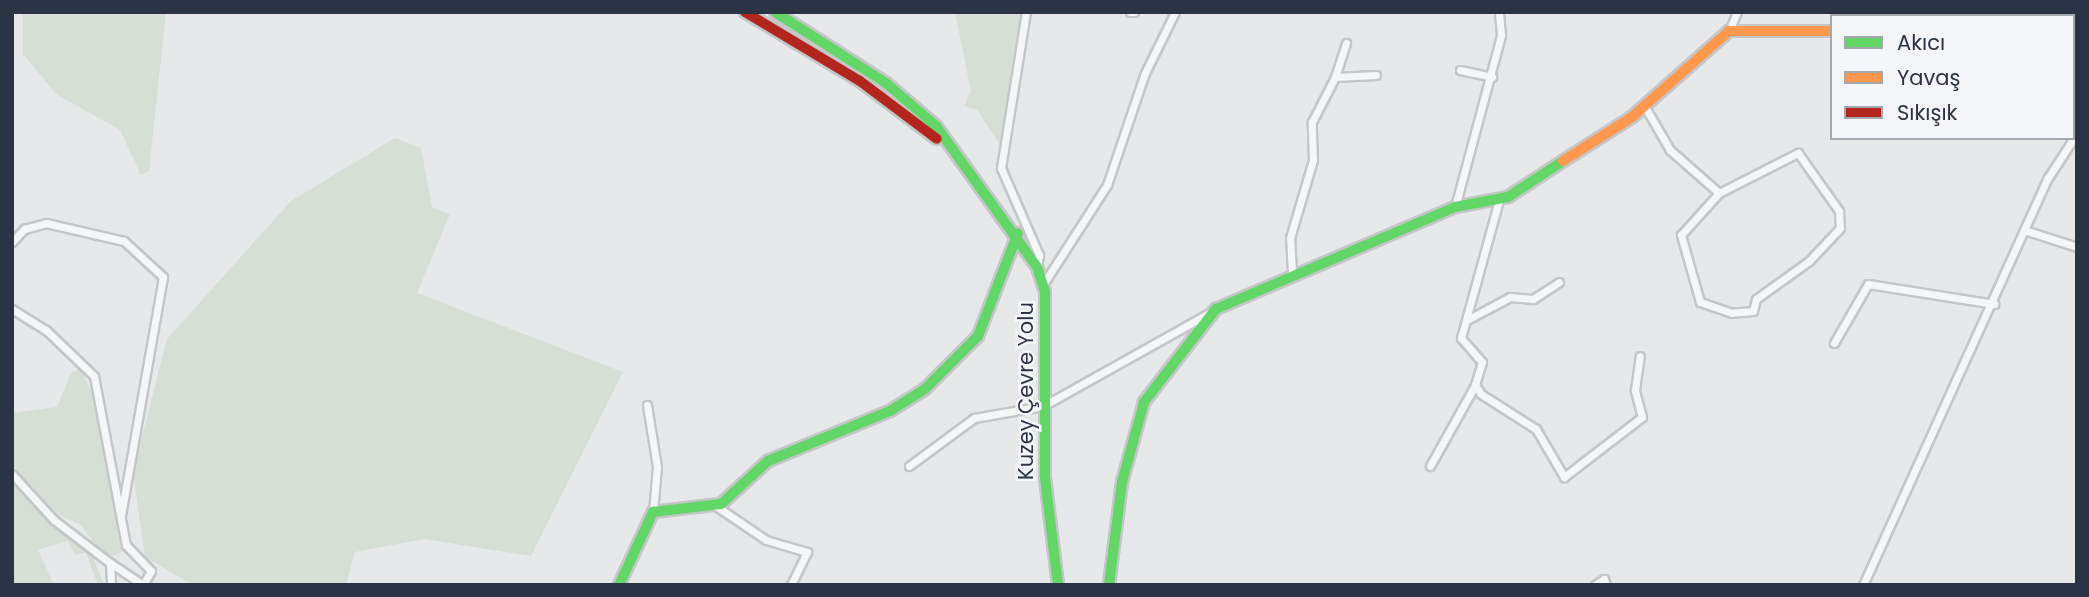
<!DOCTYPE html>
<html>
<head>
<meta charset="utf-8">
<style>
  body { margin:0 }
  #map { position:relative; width:2089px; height:597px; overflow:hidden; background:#e6e8ea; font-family:Poppins,sans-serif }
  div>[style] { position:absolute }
  .green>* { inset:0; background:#d6ded6 }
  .roads { filter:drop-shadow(2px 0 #c4c6c8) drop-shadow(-2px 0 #c4c6c8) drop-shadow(0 2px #c4c6c8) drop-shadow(0 -2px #c4c6c8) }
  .street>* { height:7px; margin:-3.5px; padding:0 3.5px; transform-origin:3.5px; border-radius:3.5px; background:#f5f6f7 }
  .fast>* { height:10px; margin:-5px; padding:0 5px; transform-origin:5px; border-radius:5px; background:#63d668 }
  .slow>* { height:10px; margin:-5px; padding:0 5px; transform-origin:5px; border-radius:5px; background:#ff974d }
  .jam>* { height:10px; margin:-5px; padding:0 5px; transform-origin:5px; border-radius:5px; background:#b3261e }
  span { translate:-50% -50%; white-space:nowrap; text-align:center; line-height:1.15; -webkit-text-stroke:5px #f4f6f9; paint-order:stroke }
  .street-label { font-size:21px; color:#2b3445 }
  .frame { position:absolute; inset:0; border:14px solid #2b3445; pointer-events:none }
  .legend { position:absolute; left:1830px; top:14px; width:245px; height:126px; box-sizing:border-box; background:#f4f6f9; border:2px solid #a4a8b1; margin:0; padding:9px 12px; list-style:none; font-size:21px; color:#2b3445 }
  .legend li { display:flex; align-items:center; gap:14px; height:35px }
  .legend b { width:35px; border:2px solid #a4a8b1 }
</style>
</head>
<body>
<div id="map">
  <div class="green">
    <div style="clip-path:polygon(23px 12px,166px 12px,149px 171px,141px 175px,120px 130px,56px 94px,23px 54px)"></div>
    <div style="clip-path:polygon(955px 12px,1024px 12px,1021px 83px,1003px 149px,977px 110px,964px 106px,971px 91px)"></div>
    <div style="clip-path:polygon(395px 138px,421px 148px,432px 207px,450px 214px,417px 293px,623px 372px,531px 556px,424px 539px,355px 552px,346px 585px,193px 585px,145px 557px,133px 472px,167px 339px,291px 201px)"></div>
    <div style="clip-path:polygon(80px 368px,100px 409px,116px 504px,121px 552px,106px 560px,81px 525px,58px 514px,12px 465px,12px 413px,57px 407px,71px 373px)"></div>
    <div style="clip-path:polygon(12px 482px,50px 523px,91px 552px,104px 585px,98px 585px,86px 553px,75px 555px,67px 541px,38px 550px,54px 585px,12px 585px)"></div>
  </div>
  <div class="roads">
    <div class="street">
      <div style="left:1026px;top:12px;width:158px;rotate:99.1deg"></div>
      <div style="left:1001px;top:168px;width:95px;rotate:66.4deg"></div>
      <div style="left:1039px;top:255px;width:12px;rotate:99deg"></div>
      <div style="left:1130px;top:12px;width:4px"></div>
      <div style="left:2073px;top:16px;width:4px;rotate:-27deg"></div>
      <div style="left:1729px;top:31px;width:21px;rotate:-67deg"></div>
      <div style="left:1460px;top:70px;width:33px;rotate:12deg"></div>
      <div style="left:1335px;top:77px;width:36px;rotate:-72deg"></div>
      <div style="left:1645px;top:107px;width:50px;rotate:59.8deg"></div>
      <div style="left:1670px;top:150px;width:65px;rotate:41.3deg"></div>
      <div style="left:1798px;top:153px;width:71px;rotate:54.7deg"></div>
      <div style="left:1839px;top:211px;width:17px;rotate:87deg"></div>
      <div style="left:1840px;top:228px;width:45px;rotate:133.2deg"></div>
      <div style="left:1809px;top:261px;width:65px;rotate:144.4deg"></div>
      <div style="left:1756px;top:299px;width:12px;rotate:104deg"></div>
      <div style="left:1753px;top:311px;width:21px;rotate:175deg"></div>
      <div style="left:1732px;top:313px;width:34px;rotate:-161deg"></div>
      <div style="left:1700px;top:302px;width:70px;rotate:-105.8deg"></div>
      <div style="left:1681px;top:235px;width:57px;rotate:-47.9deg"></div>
      <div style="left:1719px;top:193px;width:89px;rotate:-26.9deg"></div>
      <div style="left:1499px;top:200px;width:143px;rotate:105.4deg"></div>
      <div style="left:1461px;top:338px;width:32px;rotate:49deg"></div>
      <div style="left:1482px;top:362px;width:24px;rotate:107deg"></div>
      <div style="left:1475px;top:385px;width:11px;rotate:56deg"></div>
      <div style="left:1481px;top:394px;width:65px;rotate:32.5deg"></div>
      <div style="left:1536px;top:429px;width:56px;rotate:59.7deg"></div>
      <div style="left:1564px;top:477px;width:98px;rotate:-37.6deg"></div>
      <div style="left:1642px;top:417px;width:28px;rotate:-105deg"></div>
      <div style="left:1635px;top:390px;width:34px;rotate:-82deg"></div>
      <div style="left:1455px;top:207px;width:178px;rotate:-75deg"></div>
      <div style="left:1501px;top:35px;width:23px;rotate:-95deg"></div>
      <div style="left:2024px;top:230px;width:56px;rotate:17.8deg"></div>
      <div style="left:12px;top:242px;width:18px;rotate:-47deg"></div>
      <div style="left:24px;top:229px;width:23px;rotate:-15deg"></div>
      <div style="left:46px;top:223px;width:80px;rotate:13deg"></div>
      <div style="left:124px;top:241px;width:53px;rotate:42.7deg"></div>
      <div style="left:163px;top:277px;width:242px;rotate:100deg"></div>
      <div style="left:1292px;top:273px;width:35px;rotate:-93deg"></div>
      <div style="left:1290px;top:238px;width:81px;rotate:-73.6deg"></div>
      <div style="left:1313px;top:160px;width:38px;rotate:-92deg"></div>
      <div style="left:1312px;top:122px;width:51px;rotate:-62.9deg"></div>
      <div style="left:1335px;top:77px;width:41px;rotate:-2.8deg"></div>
      <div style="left:1044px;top:283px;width:117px;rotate:-57.3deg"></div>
      <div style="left:1107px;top:185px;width:118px;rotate:-71.3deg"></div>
      <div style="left:1145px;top:73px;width:68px;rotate:-63.8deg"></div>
      <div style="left:12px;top:309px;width:40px;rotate:32deg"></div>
      <div style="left:46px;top:330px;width:66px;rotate:43.8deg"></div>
      <div style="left:94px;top:376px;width:172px;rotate:79.3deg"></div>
      <div style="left:126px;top:545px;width:36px;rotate:46deg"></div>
      <div style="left:151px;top:571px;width:16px;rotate:120deg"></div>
      <div style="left:143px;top:585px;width:40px;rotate:-146deg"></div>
      <div style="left:110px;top:563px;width:22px;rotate:87deg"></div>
      <div style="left:1467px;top:320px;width:49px;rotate:-28.1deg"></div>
      <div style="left:1510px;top:297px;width:23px;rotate:5deg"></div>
      <div style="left:1533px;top:299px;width:31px;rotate:-33deg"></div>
      <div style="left:1834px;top:343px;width:68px;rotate:-60deg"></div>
      <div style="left:1868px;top:284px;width:128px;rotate:9deg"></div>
      <div style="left:647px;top:405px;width:63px;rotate:80.8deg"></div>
      <div style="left:657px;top:467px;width:45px;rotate:95.1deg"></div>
      <div style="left:909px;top:466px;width:81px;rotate:-36.4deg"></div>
      <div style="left:974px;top:418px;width:70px;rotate:-9.9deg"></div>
      <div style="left:1043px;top:406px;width:195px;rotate:-29.2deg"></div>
      <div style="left:1430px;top:466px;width:93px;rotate:-60.9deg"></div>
      <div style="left:12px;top:474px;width:62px;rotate:47.6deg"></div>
      <div style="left:54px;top:520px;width:71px;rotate:37.5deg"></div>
      <div style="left:716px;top:506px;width:60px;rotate:34.2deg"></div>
      <div style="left:766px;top:540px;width:43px;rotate:16.3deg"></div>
      <div style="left:807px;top:552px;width:37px;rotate:116deg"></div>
      <div style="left:1595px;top:585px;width:11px;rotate:-34deg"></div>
      <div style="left:1604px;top:579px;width:6px;rotate:72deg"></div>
      <div style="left:1863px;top:585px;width:447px;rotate:-65.6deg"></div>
      <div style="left:2048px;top:178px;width:54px;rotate:-57.2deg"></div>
    </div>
    <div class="fast">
      <div style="left:775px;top:12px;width:132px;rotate:32.6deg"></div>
      <div style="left:886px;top:83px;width:66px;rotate:40.7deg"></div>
      <div style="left:936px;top:126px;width:173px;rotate:54.4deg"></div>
      <div style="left:1037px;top:267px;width:26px;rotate:72deg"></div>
      <div style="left:1045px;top:292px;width:186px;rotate:90deg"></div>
      <div style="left:1045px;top:478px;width:108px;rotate:83.1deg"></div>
      <div style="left:619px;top:585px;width:81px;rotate:-65deg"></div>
      <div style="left:653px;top:512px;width:68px;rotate:-6.7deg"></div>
      <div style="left:721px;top:504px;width:64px;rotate:-42.5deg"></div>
      <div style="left:768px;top:461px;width:132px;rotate:-22.3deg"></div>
      <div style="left:890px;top:411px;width:41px;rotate:-32.2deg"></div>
      <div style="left:925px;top:389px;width:75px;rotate:-45deg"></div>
      <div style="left:978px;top:336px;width:110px;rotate:-68.8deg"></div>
      <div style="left:1109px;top:585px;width:104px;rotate:-82.8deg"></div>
      <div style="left:1122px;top:482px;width:83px;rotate:-74.6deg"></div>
      <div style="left:1144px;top:402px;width:118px;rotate:-52.3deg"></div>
      <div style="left:1216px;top:309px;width:260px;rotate:-23.1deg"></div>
      <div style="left:1455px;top:207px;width:54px;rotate:-10.7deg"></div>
      <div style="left:1508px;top:197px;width:66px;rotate:-33.2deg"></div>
    </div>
    <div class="slow">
      <div style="left:1563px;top:161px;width:82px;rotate:-32.5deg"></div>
      <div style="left:1632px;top:117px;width:130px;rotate:-41.6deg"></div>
      <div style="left:1729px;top:31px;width:103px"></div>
    </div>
    <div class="jam">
      <div style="left:745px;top:12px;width:134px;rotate:31deg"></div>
      <div style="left:860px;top:81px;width:96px;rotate:37deg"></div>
    </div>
  </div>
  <div class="street-label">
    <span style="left:1026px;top:391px;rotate:-90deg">Kuzey Çevre Yolu</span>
  </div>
  <div class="frame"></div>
  <ul class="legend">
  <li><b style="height:9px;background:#63d668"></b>Akıcı</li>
  <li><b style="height:9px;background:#ff974d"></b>Yavaş</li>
  <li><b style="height:9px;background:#b3261e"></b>Sıkışık</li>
  </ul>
</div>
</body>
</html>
